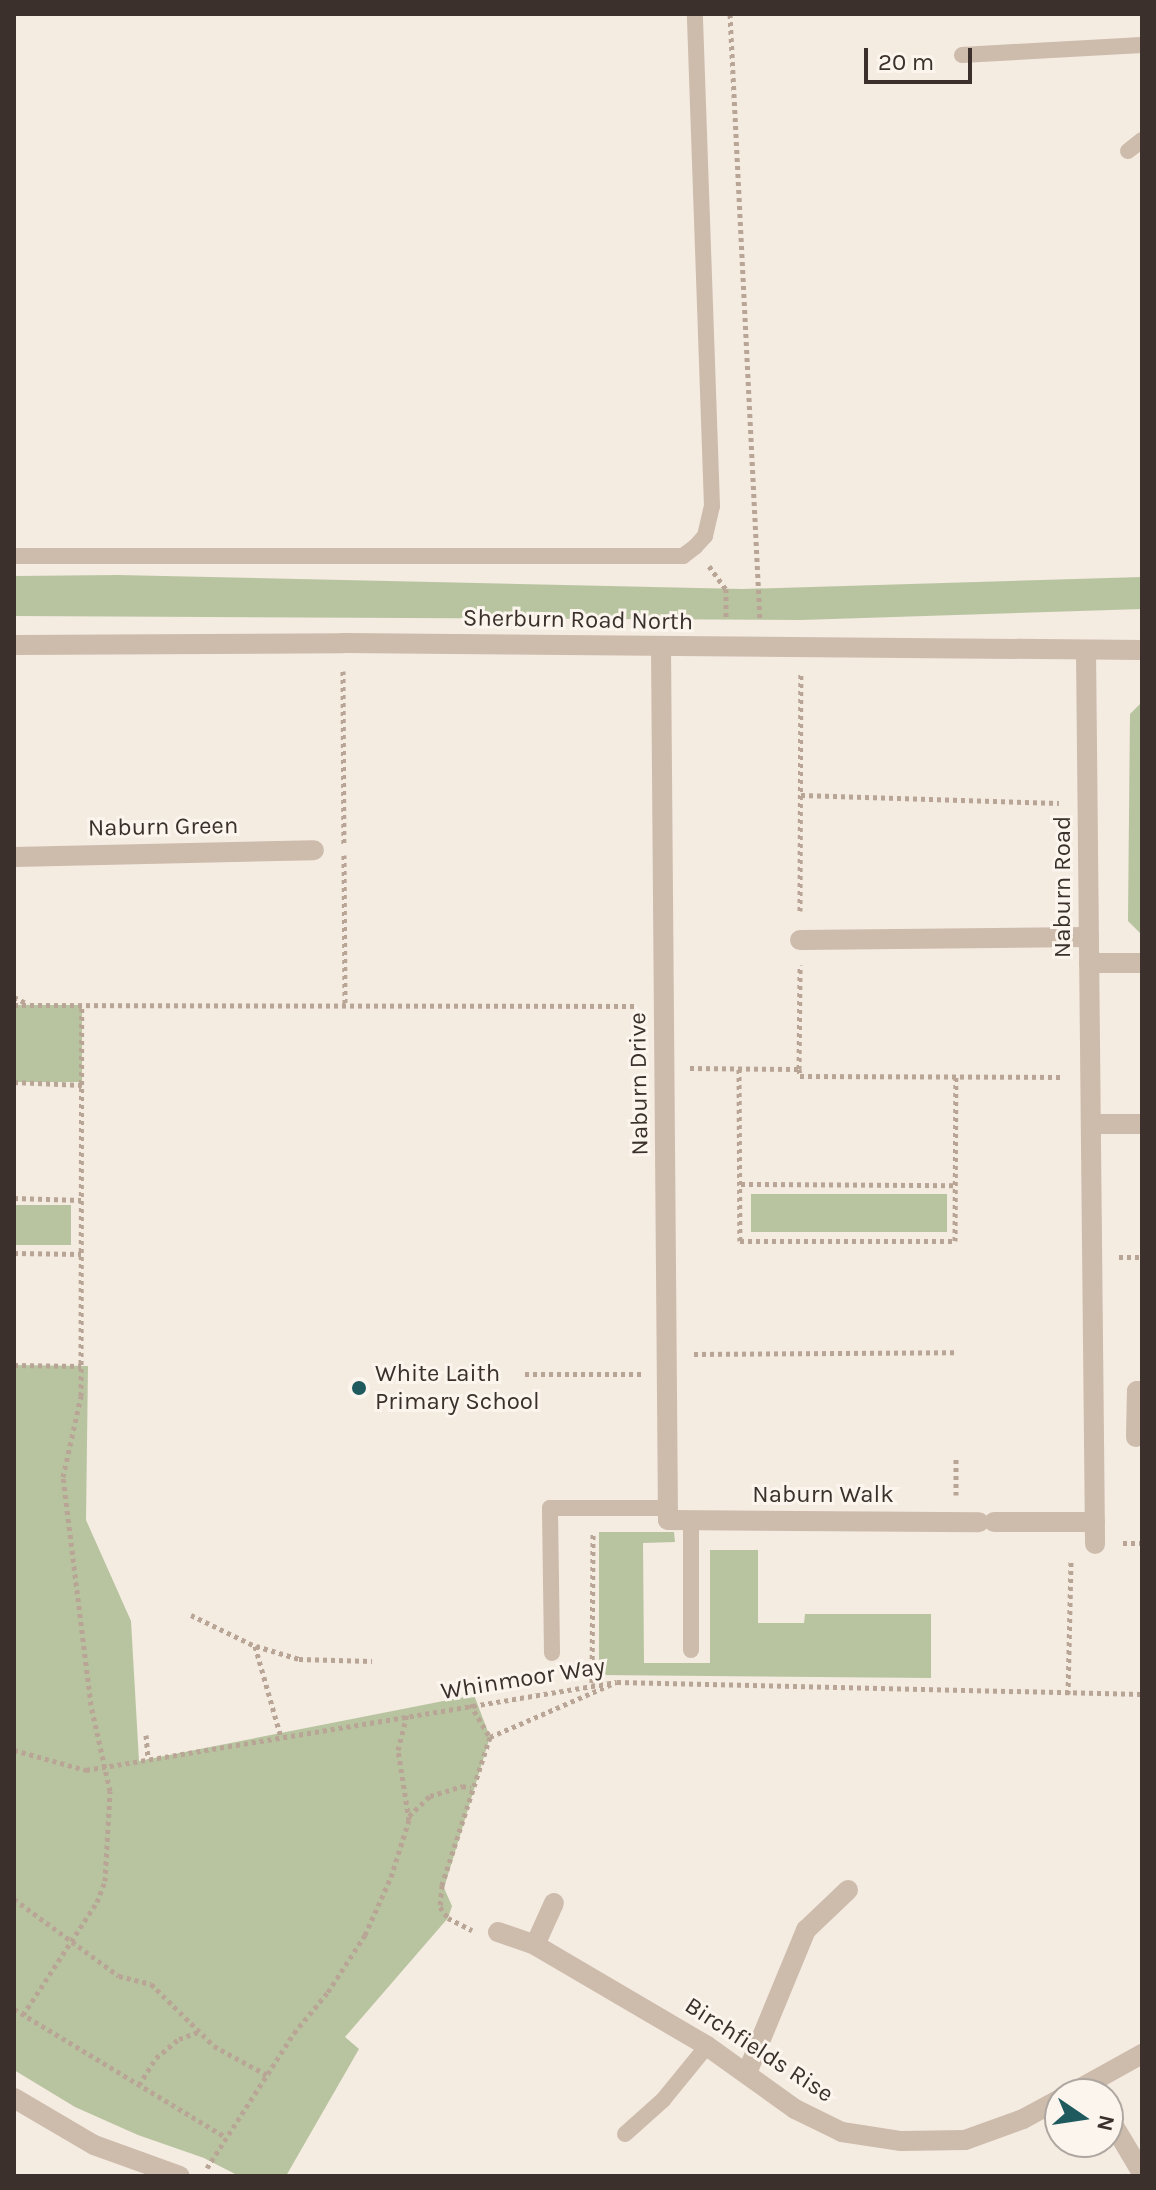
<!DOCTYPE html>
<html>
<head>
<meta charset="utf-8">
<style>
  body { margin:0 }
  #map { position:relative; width:1156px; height:2190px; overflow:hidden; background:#f4ebe1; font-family:Karla,sans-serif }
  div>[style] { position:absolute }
  .green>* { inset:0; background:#b8c4a0; transform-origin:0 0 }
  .path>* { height:5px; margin-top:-2.5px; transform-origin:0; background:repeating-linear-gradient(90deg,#b9a596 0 4px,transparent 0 8px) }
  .lane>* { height:16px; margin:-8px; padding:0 8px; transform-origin:8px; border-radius:8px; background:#cdbbac }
  .street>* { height:20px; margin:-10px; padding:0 10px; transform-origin:10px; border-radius:10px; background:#cdbbac }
  .dots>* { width:22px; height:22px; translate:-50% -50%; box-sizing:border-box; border:4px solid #fbf5ee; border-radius:50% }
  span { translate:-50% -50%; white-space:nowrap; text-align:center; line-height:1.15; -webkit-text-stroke:6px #fbf5ee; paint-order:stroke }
  .street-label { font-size:24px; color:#3b302b }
  .poi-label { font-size:24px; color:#3b302b }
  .left { translate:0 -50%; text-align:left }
  .frame { position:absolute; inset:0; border:16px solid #3b302b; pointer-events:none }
  .north { position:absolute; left:1044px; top:2078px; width:80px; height:80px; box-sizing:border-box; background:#fbf5ee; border:2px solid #aea6a0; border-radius:50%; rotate:103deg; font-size:22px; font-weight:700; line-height:32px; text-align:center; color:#3b302b }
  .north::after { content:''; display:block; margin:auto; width:28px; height:36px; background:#1f5a5e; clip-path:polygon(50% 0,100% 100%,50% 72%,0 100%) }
  .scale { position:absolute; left:864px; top:48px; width:108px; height:36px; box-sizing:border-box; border:4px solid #3b302b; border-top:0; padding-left:10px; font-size:24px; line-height:28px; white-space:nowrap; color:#3b302b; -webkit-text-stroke:6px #fbf5ee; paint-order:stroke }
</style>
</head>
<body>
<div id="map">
  <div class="green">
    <div style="clip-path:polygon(118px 575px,742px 589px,1142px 577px,1142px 609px,801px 620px,14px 616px,14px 576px)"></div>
    <div style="clip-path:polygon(1142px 702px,1142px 935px,1128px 921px,1130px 714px)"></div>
    <div style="left:14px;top:1005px;width:68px;height:77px"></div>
    <div style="left:751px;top:1194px;width:196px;height:38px"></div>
    <div style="left:14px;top:1205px;width:57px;height:40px"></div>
    <div style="clip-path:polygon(14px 1365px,88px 1366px,86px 1520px,131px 1621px,139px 1761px,474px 1695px,490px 1737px,444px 1888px,452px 1906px,448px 1918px,345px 2037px,359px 2049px,286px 2176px,239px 2176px,204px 2158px,138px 2135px,75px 2107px,14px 2070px)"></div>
    <div style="clip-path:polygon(599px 1532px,674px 1532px,675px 1542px,643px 1543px,644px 1663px,710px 1663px,710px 1550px,758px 1550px,758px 1623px,804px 1623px,805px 1614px,931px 1614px,931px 1678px,599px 1675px)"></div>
  </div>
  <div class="path">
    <div style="left:730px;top:14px;width:607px;rotate:87.17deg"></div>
    <div style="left:709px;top:566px;width:29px;rotate:54deg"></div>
    <div style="left:726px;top:589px;width:30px;rotate:90deg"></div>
    <div style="left:343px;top:671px;width:174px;rotate:89.7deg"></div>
    <div style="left:801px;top:795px;width:258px;rotate:1.8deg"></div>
    <div style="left:344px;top:855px;width:151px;rotate:89.6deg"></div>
    <div style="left:800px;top:911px;width:238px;rotate:-89.8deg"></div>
    <div style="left:14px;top:997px;width:16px;rotate:27deg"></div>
    <div style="left:14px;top:1005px;width:623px;rotate:0.09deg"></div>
    <div style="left:690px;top:1068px;width:109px;rotate:0.5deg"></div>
    <div style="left:799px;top:1069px;width:7px;rotate:82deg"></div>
    <div style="left:800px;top:1076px;width:262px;rotate:0.2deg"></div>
    <div style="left:739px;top:1069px;width:172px;rotate:89.7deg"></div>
    <div style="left:740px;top:1241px;width:215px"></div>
    <div style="left:955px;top:1241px;width:164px;rotate:-89.7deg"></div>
    <div style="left:799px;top:1069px;width:104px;rotate:-89.4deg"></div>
    <div style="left:14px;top:1082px;width:68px;rotate:2.5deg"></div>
    <div style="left:741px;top:1184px;width:215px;rotate:0.3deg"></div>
    <div style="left:14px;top:1198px;width:67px;rotate:1.7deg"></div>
    <div style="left:14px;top:1253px;width:67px;rotate:0.9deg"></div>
    <div style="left:1119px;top:1257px;width:23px"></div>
    <div style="left:694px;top:1354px;width:263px;rotate:-0.4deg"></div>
    <div style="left:14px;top:1365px;width:67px;rotate:0.9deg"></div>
    <div style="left:525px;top:1374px;width:117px"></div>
    <div style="left:956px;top:1495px;width:39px;rotate:-90deg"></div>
    <div style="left:1123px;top:1543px;width:19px"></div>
    <div style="left:191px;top:1615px;width:71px;rotate:25.8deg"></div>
    <div style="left:255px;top:1646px;width:95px;rotate:74.1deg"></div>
    <div style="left:256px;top:1646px;width:45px;rotate:16.8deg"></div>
    <div style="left:299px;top:1659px;width:73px;rotate:1.6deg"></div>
    <div style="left:592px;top:1683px;width:150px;rotate:-89.6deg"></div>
    <div style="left:1068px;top:1694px;width:135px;rotate:-88.7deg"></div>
    <div style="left:470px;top:1704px;width:39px;rotate:59deg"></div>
    <div style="left:490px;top:1737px;width:156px;rotate:108deg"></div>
    <div style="left:442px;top:1885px;width:22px;rotate:95deg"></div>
    <div style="left:440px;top:1907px;width:14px;rotate:54deg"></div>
    <div style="left:448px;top:1918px;width:27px;rotate:27deg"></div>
    <div style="left:146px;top:1735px;width:24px;rotate:85deg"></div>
    <div style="left:490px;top:1737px;width:133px;rotate:-23.5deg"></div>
    <div style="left:14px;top:1750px;width:75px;rotate:15.5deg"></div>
    <div style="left:86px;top:1770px;width:538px;rotate:-9.41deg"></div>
    <div style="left:617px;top:1682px;width:525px;rotate:1.31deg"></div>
    <div style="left:409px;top:1816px;width:29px;rotate:-44deg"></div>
    <div style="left:430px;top:1796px;width:34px;rotate:-17deg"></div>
    <div style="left:462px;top:1786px;width:9px;rotate:13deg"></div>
    <div style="left:14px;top:1899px;width:130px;rotate:36.3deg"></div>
    <div style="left:119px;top:1976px;width:33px;rotate:14deg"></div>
    <div style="left:151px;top:1984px;width:88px;rotate:44.5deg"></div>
    <div style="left:214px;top:2046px;width:60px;rotate:28.7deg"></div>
    <div style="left:14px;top:2009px;width:247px;rotate:31.2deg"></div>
    <div style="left:23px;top:2015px;width:135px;rotate:-56.8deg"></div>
    <div style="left:97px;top:1902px;width:22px;rotate:-69deg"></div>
    <div style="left:105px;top:1881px;width:90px;rotate:-86.8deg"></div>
    <div style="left:110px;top:1791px;width:88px;rotate:-102.5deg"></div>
    <div style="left:91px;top:1705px;width:230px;rotate:-97deg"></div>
    <div style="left:63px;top:1477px;width:83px;rotate:-77.5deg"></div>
    <div style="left:81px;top:1396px;width:391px;rotate:-89.9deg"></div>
    <div style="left:139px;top:2085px;width:32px;rotate:-58deg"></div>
    <div style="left:156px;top:2058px;width:30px;rotate:-40deg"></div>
    <div style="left:179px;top:2039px;width:20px;rotate:-20deg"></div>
    <div style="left:207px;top:2168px;width:161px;rotate:-57.2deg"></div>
    <div style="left:294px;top:2033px;width:53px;rotate:-50.3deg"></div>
    <div style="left:328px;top:1992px;width:68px;rotate:-57deg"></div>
    <div style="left:365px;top:1935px;width:64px;rotate:-65.9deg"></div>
    <div style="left:391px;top:1877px;width:60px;rotate:-72.5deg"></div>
    <div style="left:409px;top:1820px;width:71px;rotate:-98.9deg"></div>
    <div style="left:398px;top:1750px;width:36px;rotate:-76deg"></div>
  </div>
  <div class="lane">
    <div style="left:962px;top:55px;width:180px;rotate:-3.2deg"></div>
    <div style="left:1128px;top:151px;width:18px;rotate:-38deg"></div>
    <div style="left:14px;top:556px;width:669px"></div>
    <div style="left:683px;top:556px;width:15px;rotate:-37deg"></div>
    <div style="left:695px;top:547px;width:15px;rotate:-48deg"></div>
    <div style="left:705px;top:536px;width:31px;rotate:-77deg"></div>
    <div style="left:712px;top:506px;width:492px;rotate:-92deg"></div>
    <div style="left:691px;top:1520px;width:130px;rotate:90deg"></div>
    <div style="left:552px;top:1653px;width:145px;rotate:-90.8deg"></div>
    <div style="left:550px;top:1508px;width:118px"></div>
    <div style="left:625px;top:2134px;width:51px;rotate:-41.8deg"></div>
    <div style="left:663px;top:2100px;width:70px;rotate:-50.8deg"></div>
  </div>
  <div class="street">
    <div style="left:14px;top:645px;width:329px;rotate:-0.3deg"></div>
    <div style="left:343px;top:643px;width:799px;rotate:0.5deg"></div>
    <div style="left:661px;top:648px;width:872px;rotate:89.54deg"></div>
    <div style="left:668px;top:1520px;width:311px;rotate:0.4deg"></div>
    <div style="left:1086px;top:650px;width:894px;rotate:89.42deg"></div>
    <div style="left:14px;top:857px;width:300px;rotate:-1.3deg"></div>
    <div style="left:800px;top:940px;width:289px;rotate:-0.6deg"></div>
    <div style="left:1089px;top:963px;width:53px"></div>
    <div style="left:1091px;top:1124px;width:51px"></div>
    <div style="left:1136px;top:1437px;width:46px;rotate:-88.8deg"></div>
    <div style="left:1137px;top:1391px;width:5px"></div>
    <div style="left:994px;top:1522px;width:101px"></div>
    <div style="left:498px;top:1932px;width:39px;rotate:19deg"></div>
    <div style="left:535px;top:1945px;width:46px;rotate:-65.7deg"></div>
    <div style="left:535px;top:1945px;width:199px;rotate:30.4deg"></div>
    <div style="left:707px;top:2046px;width:108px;rotate:35.6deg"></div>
    <div style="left:795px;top:2109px;width:52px;rotate:26.1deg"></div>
    <div style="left:842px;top:2132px;width:60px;rotate:8.7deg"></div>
    <div style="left:901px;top:2141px;width:64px;rotate:-0.9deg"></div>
    <div style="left:965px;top:2140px;width:62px;rotate:-19.9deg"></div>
    <div style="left:1023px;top:2119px;width:42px;rotate:-28.4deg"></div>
    <div style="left:747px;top:2073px;width:155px;rotate:-67.6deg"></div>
    <div style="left:806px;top:1930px;width:58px;rotate:-43.6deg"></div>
    <div style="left:1070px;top:2094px;width:82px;rotate:-29.1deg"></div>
    <div style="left:14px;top:2098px;width:93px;rotate:30.4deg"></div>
    <div style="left:94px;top:2145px;width:91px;rotate:19.8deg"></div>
    <div style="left:1108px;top:2116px;width:66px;rotate:59.2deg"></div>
  </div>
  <div class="dots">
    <div style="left:359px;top:1388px;background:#1f5a5e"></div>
  </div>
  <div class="street-label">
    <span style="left:578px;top:620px;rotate:1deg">Sherburn Road North</span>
    <span style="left:163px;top:827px;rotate:-1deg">Naburn Green</span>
    <span style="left:1063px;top:887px;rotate:-90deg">Naburn Road</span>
    <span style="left:639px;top:1084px;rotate:-91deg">Naburn Drive</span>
    <span style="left:823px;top:1495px">Naburn Walk</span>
    <span style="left:523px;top:1679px;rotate:-9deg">Whinmoor Way</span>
    <span style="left:759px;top:2050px;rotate:33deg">Birchfields Rise</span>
  </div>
  <div class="poi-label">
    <span class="left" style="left:375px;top:1388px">White Laith<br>Primary School</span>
  </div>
  <div class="frame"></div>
  <div class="north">N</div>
  <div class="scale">20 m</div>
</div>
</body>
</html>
